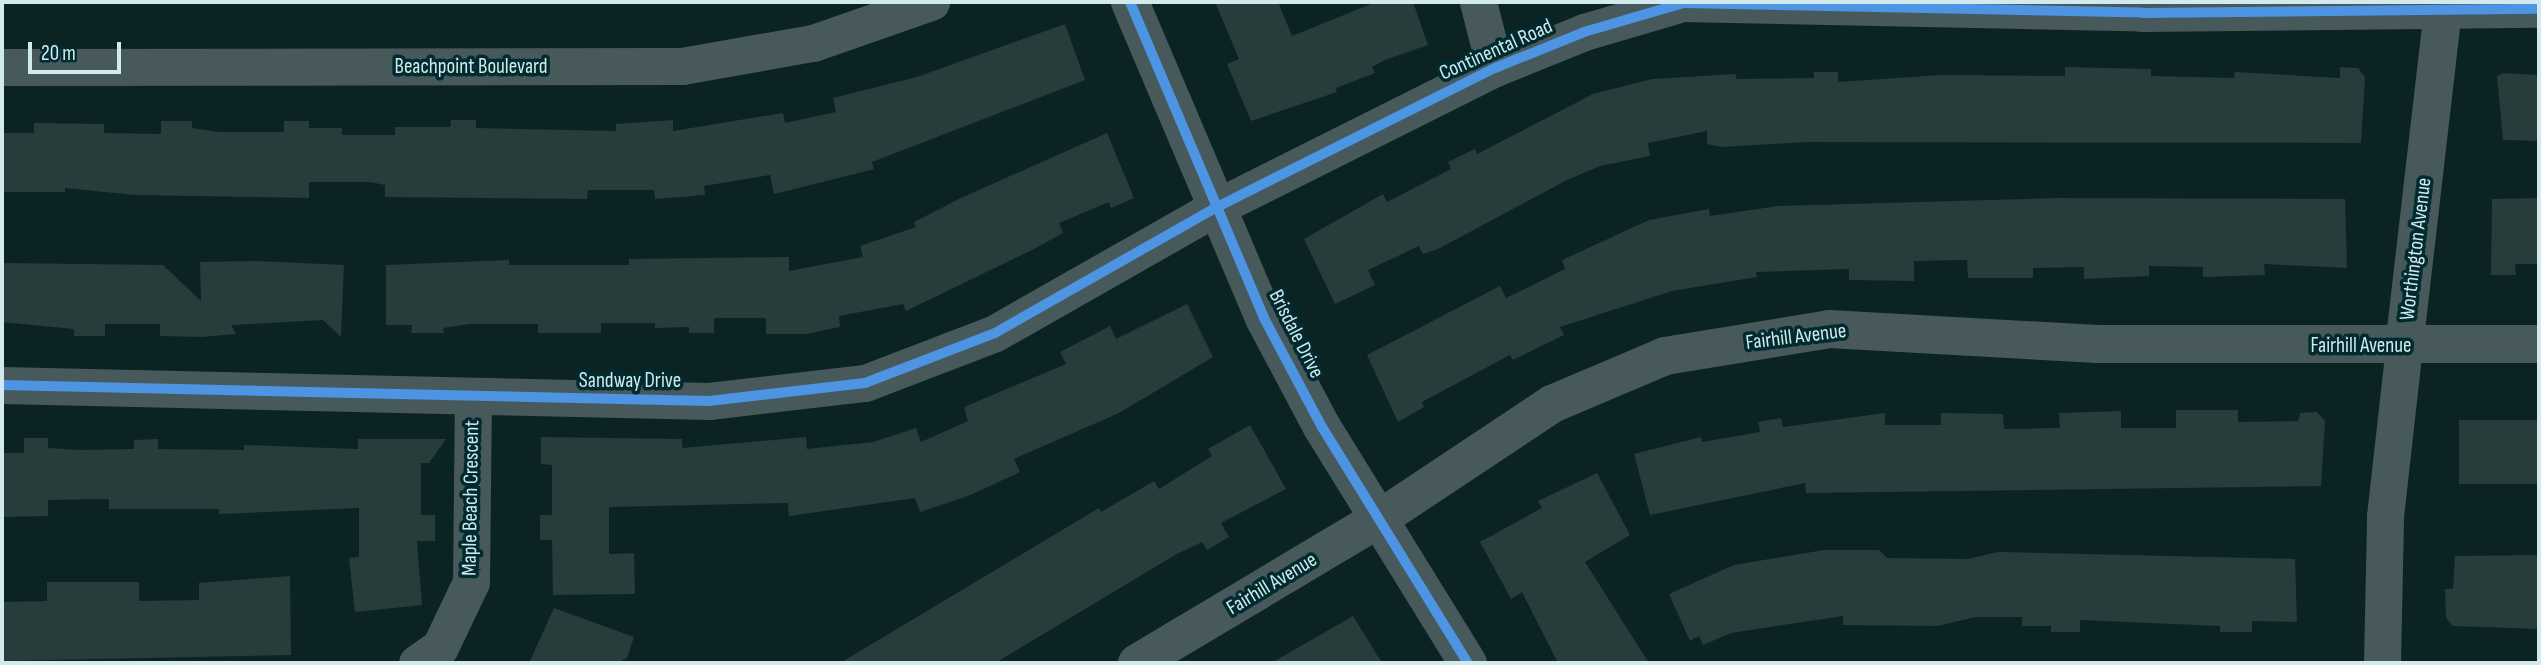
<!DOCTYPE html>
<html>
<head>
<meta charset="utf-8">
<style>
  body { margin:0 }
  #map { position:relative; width:2541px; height:665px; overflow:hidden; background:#0c2324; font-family:"Sofia Sans Condensed",sans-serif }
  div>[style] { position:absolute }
  .building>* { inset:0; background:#273c3b; transform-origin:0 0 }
  .minor>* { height:37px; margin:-18.5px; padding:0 18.5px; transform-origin:18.5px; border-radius:18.5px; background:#47595a }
  .tertiary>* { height:38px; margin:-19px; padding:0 19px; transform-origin:19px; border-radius:19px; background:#47595a }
  .cycleway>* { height:10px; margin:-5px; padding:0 5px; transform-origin:5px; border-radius:5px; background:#4d94e3 }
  span { translate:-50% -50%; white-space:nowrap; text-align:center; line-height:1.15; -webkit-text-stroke:7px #012b2f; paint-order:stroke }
  .street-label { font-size:21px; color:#d0eaee }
  .frame { position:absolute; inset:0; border:4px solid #d0eaee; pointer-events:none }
  .scale { position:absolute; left:28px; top:42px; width:93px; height:32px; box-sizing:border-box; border:4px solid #d0eaee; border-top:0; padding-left:9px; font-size:21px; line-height:24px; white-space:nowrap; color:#d0eaee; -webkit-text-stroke:5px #012b2f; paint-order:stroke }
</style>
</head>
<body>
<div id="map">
  <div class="building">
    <div style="clip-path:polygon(1215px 2px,1278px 2px,1292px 36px,1376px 2px,1413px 2px,1428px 45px,1385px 60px,1372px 67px,1375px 73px,1336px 88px,1337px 92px,1251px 121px,1227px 64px,1239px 59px)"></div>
    <div style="clip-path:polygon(1065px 24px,1085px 80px,872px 162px,874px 169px,774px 194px,770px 175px,704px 186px,705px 195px,655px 199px,654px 190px,588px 190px,587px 199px,385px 197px,385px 185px,370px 182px,309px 182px,309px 198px,134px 195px,65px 188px,65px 192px,2px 192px,2px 133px,34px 133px,34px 123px,104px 124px,104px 133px,161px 134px,161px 121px,192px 121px,192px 128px,219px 132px,284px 132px,284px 121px,309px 121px,309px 128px,342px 128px,342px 135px,395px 135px,395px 127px,450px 127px,451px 120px,476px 120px,476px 128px,616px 131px,616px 124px,673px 120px,673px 131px,783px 113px,785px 123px,836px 112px,833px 98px,917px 77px)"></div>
    <div style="clip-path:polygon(2065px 67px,2151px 69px,2151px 76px,2234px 78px,2235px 72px,2340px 78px,2340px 67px,2358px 68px,2365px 77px,2361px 143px,1806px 142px,1722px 147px,1707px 144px,1707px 131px,1648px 143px,1650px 156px,1600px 166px,1567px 180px,1438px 249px,1423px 254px,1419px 246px,1368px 270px,1375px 285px,1335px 304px,1304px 239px,1383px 194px,1387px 202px,1451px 169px,1448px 162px,1475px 149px,1477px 154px,1593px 94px,1652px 79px,1736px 74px,1736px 79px,1814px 78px,1814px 72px,1838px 72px,1838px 82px,1941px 75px,2065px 76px)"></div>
    <div style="clip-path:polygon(2504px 73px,2539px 75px,2539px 141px,2503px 140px,2497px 76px)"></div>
    <div style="clip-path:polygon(1107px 133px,1134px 198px,1111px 208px,1109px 202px,1059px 223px,1063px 233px,1036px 248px,906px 311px,903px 304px,839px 316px,840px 327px,806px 334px,766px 334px,766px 318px,714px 318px,714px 333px,689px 333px,689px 327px,655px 328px,655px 323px,601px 323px,601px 333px,538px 333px,538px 324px,469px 324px,443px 328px,444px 333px,411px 333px,412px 325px,386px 325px,386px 265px,509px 260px,509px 265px,629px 265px,629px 259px,789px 257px,789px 271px,863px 257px,860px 246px,916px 227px,914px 222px,961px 198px)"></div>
    <div style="clip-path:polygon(2056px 198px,2345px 199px,2347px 268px,2264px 264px,2265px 275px,2203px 277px,2203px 267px,2149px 266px,2149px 276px,2084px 279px,2084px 267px,2033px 268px,2033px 278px,1968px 278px,1967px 260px,1914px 261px,1914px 281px,1849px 280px,1849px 269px,1756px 272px,1757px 277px,1672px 291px,1560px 327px,1564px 335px,1513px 360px,1510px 355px,1422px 402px,1424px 407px,1398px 422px,1367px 355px,1500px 286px,1506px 298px,1565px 269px,1562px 260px,1649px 220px,1709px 209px,1710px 216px,1778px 206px)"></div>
    <div style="clip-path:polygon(2539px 198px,2539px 264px,2515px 264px,2516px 275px,2491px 275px,2492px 199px)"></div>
    <div style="clip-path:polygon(257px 261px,344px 265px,341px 337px,323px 320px,231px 325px,236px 334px,202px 337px,160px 336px,160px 324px,105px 324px,105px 336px,74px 336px,74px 329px,2px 322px,2px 263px,163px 265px,201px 301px,200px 262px)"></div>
    <div style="clip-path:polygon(1187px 304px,1213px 357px,1119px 413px,1014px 459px,1020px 472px,968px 496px,920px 512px,915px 498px,789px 516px,788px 503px,609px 507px,609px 554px,634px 553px,635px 594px,553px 595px,552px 540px,540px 540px,540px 515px,552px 515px,552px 465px,541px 464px,541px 437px,682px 439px,682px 448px,806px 437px,807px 449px,873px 442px,916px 428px,921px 442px,968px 421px,964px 407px,1066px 364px,1060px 352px,1089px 337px,1110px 326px,1116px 339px)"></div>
    <div style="clip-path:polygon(2176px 410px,2238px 410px,2238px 422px,2298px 421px,2300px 413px,2317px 412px,2325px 421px,2321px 486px,1806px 493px,1805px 483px,1650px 515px,1634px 454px,1701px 437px,1702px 442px,1760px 432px,1758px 422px,1781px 418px,1783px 427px,1885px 413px,1885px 425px,1941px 425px,1941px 413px,2003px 414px,2004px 429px,2060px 428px,2059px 413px,2121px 411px,2121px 428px,2176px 428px)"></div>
    <div style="left:2539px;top:420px;width:64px;height:80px;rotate:90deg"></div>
    <div style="clip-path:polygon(1250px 425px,1286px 489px,1221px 523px,1229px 537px,1207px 550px,1202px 542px,1175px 555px,995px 663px,840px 663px,1099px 508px,1101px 512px,1154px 481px,1159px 489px,1212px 456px,1208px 449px)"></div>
    <div style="clip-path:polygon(24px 438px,48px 438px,48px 448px,81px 450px,134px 449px,134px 440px,158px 439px,158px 449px,244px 450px,244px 445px,358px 449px,358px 439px,446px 439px,429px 463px,421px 463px,421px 515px,435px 515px,435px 541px,417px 541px,422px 605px,355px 612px,349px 558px,359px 557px,359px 508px,219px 514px,219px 509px,109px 509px,109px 499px,48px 500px,48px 516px,2px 517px,2px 453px,24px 453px)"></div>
    <div style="clip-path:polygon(1597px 473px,1630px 535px,1585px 562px,1649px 663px,1558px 663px,1522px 592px,1511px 599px,1480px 542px,1542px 508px,1538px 501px)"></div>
    <div style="clip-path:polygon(1824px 550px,1879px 550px,1887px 558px,1968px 559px,1998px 552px,2295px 559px,2297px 622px,2252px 621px,2252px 632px,2220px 632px,2220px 626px,2080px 620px,2080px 632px,2051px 632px,2051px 626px,2022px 626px,2022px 617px,1975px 617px,1938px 626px,1843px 625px,1843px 616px,1731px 633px,1703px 645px,1699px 636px,1690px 641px,1669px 594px,1734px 565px)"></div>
    <div style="clip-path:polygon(2539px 555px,2539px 629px,2453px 626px,2446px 618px,2445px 589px,2453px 589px,2455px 556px)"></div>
    <div style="clip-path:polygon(290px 576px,291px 655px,2px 661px,2px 602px,47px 601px,47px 582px,139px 582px,139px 601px,199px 600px,199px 583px)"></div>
    <div style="clip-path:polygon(554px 608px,634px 637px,627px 658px,616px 663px,529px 663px)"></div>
    <div style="clip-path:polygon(1353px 616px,1382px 663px,1271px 663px)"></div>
  </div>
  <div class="minor">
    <div style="left:1478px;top:2px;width:68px;rotate:75.6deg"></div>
    <div style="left:2px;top:67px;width:680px;rotate:-0.08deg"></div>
    <div style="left:682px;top:66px;width:133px;rotate:-10deg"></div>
    <div style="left:813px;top:43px;width:125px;rotate:-19.2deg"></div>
    <div style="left:2px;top:385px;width:707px;rotate:1.3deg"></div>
    <div style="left:709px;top:401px;width:157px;rotate:-6.6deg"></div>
    <div style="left:865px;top:383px;width:139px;rotate:-21deg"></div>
    <div style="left:995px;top:333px;width:253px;rotate:-29.6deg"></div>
    <div style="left:1215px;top:208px;width:313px;rotate:-26.6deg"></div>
    <div style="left:1495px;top:68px;width:96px;rotate:-22deg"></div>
    <div style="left:1584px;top:32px;width:103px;rotate:-16.3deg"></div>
    <div style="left:1683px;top:3px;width:459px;rotate:1.2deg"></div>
    <div style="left:2142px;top:13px;width:397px;rotate:-0.6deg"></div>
    <div style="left:417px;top:663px;width:28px;rotate:-35deg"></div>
    <div style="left:440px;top:647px;width:72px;rotate:-64.5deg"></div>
    <div style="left:471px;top:582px;width:183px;rotate:-89.4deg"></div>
    <div style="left:2382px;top:663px;width:147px;rotate:-88.8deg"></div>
    <div style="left:2385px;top:516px;width:170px;rotate:-83.6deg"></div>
  </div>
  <div class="tertiary">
    <div style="left:1130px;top:2px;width:343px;rotate:67deg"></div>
    <div style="left:1264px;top:318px;width:123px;rotate:62deg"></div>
    <div style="left:1322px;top:427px;width:278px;rotate:58.3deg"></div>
    <div style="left:2404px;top:347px;width:347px;rotate:-83.4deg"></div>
    <div style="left:1137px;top:663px;width:282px;rotate:-30.8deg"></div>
    <div style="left:1379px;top:519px;width:208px;rotate:-33.6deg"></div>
    <div style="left:1552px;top:404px;width:123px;rotate:-23deg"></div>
    <div style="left:1665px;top:356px;width:166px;rotate:-9.3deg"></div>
    <div style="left:1829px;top:329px;width:269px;rotate:3.2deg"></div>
    <div style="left:2098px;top:344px;width:441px"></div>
  </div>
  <div class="cycleway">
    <div style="left:1130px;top:2px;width:343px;rotate:67deg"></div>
    <div style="left:1264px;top:318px;width:123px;rotate:62deg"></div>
    <div style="left:1322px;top:427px;width:278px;rotate:58.3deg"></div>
    <div style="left:2px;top:385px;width:707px;rotate:1.3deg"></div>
    <div style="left:709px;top:401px;width:157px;rotate:-6.6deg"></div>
    <div style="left:865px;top:383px;width:139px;rotate:-21deg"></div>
    <div style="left:995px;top:333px;width:253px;rotate:-29.6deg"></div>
    <div style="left:1215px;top:208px;width:313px;rotate:-26.6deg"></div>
    <div style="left:1495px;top:68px;width:96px;rotate:-22deg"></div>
    <div style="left:1584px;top:32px;width:103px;rotate:-16.3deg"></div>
    <div style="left:1683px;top:3px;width:459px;rotate:1.2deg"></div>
    <div style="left:2142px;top:13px;width:397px;rotate:-0.6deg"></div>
  </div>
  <div class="street-label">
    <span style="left:1496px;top:50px;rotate:-24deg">Continental Road</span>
    <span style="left:471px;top:67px">Beachpoint Boulevard</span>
    <span style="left:2416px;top:249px;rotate:-83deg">Worthington Avenue</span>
    <span style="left:1296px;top:334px;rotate:63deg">Brisdale Drive</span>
    <span style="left:1796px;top:337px;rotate:-7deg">Fairhill Avenue</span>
    <span style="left:2361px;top:346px">Fairhill Avenue</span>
    <span style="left:630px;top:381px">Sandway Drive</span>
    <span style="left:471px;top:498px;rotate:-89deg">Maple Beach Crescent</span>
    <span style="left:1272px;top:584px;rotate:-31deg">Fairhill Avenue</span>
  </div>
  <div class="frame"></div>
  <div class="scale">20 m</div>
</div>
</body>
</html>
